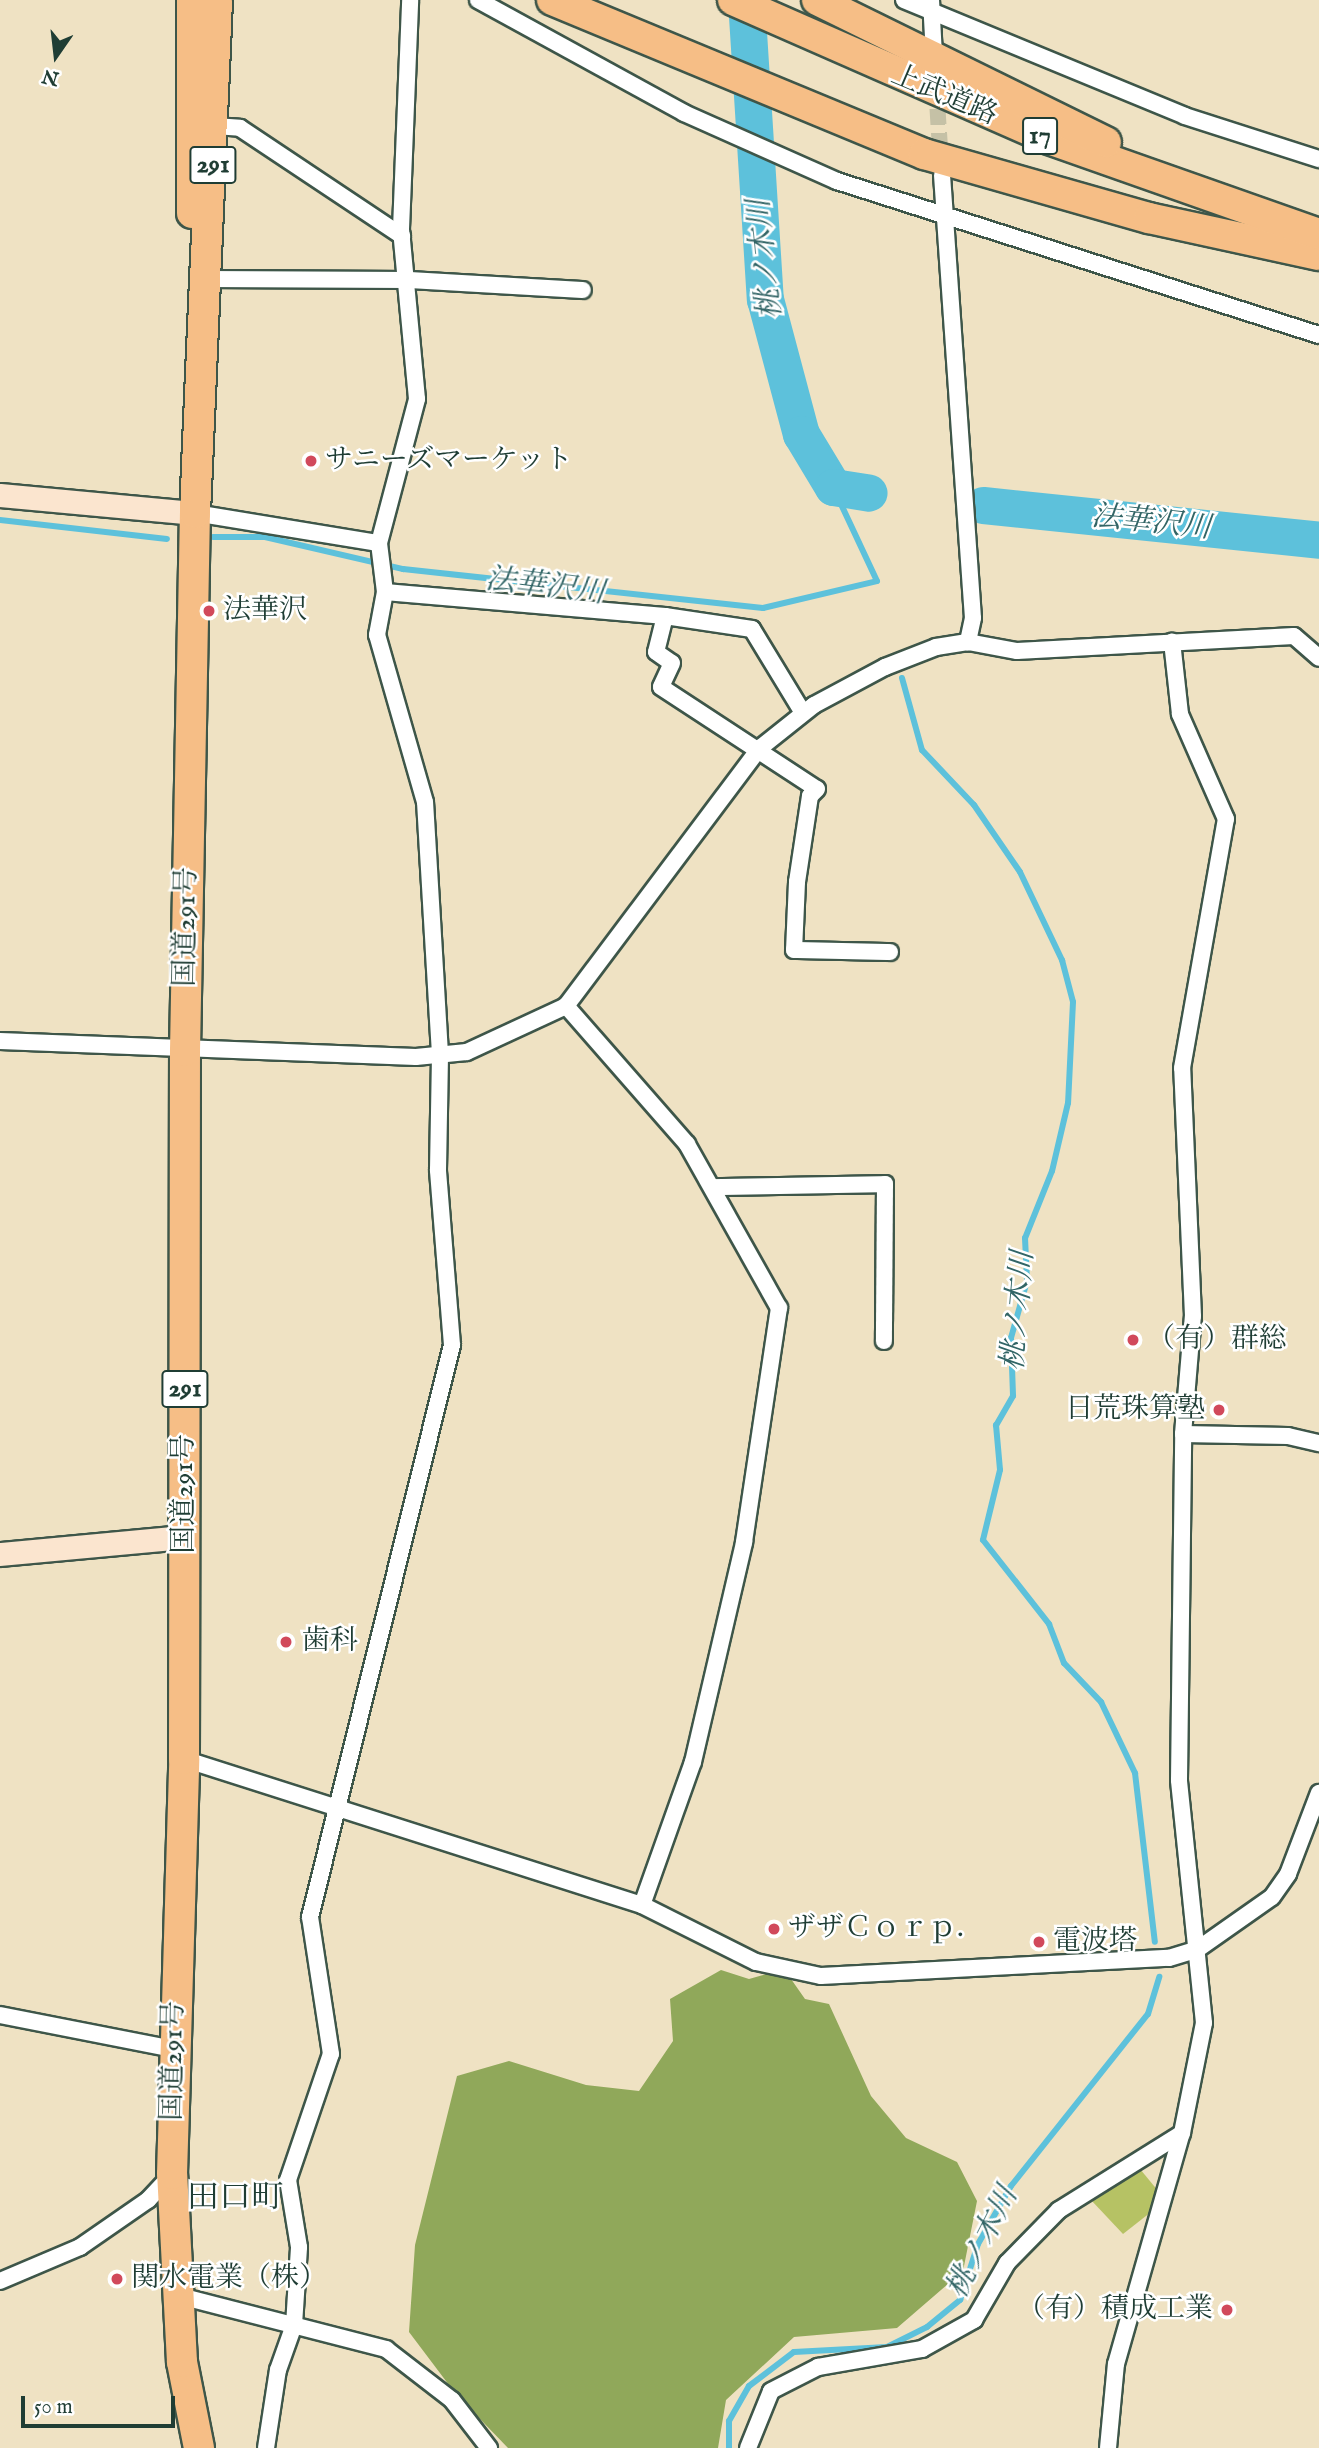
<!DOCTYPE html>
<html>
<head>
<meta charset="utf-8">
<style>
  body { margin:0 }
  #map { position:relative; width:1319px; height:2448px; overflow:hidden; background:#efe2c3; font-family:"IM FELL English","Noto Serif JP",serif }
  div>[style] { position:absolute }
  .green>* { inset:0; background:#b6c264 }
  .forest>* { inset:0; background:#90a85a }
  .stream>* { height:6px; margin:-3px; padding:0 3px; transform-origin:3px; border-radius:3px; background:#5dc1db }
  .river>* { height:37px; margin:-18.5px; padding:0 18.5px; transform-origin:18.5px; border-radius:18.5px; background:#5dc1db }
  .street-tunnel>* { height:16px; margin-top:-8px; transform-origin:0; background:repeating-linear-gradient(90deg,#c5c1a6 0 16px,transparent 0 24px) }
  .roads { filter:drop-shadow(2px 0 #3e5649) drop-shadow(-2px 0 #3e5649) drop-shadow(0 2px #3e5649) drop-shadow(0 -2px #3e5649) }
  .street>* { height:16px; margin:-8px; padding:0 8px; transform-origin:8px; border-radius:8px; background:#fff }
  .secondary>* { height:23px; margin:-11.5px; padding:0 11.5px; transform-origin:11.5px; border-radius:11.5px; background:#fbe5cf }
  .highway>* { height:30px; margin:-15px; padding:0 15px; transform-origin:15px; border-radius:15px; background:#f6be86 }
  .dots>* { width:19px; height:19px; translate:-50% -50%; box-sizing:border-box; border:4px solid #fff; border-radius:50% }
  span { translate:-50% -50%; white-space:nowrap; text-align:center; line-height:1.15; -webkit-text-stroke:5px #fff; paint-order:stroke }
  .shield-label span { padding:2px 5px; background:#fff; border:2px solid; border-radius:5px; -webkit-text-stroke-width:0 }
  .shield-label { font-size:26px; color:#1f3d34; font-weight:700 }
  .street-label { font-size:28px; color:#1f3d34 }
  .poi-label { font-size:28px; color:#1f3d34 }
  .left { translate:0 -50%; text-align:left }
  .right { translate:-100% -50%; text-align:right }
  .water-label { font-size:30px; color:#326566; font-style:italic }
  .quarter-label { font-size:32px; color:#1f3d34 }
  .north { position:absolute; left:21px; top:21px; width:70px; height:70px; -webkit-text-stroke:5px #fff; paint-order:stroke; rotate:194deg; font-size:19px; font-weight:700; line-height:28px; text-align:center; color:#1f3d34 }
  .north::after { content:''; display:block; margin:auto; width:24px; height:32px; background:#1f3d34; clip-path:polygon(50% 0,100% 100%,50% 72%,0 100%) }
  .scale { position:absolute; left:21px; top:2396px; width:154px; height:32px; box-sizing:border-box; border:4px solid #1f3d34; border-top:0; padding-left:9px; font-size:21px; line-height:24px; white-space:nowrap; color:#1f3d34; -webkit-text-stroke:5px #fff; paint-order:stroke }
</style>
</head>
<body>
<div id="map">
  <div class="green">
    <div style="clip-path:polygon(1140px 2169px,1159px 2192px,1151px 2212px,1123px 2234px,1091px 2200px)"></div>
  </div>
  <div class="forest">
    <div style="clip-path:polygon(784px 1969px,805px 1999px,829px 2004px,871px 2096px,906px 2138px,957px 2162px,977px 2201px,963px 2271px,897px 2328px,794px 2337px,726px 2400px,718px 2448px,508px 2448px,455px 2393px,409px 2332px,415px 2245px,457px 2076px,509px 2061px,586px 2085px,639px 2091px,673px 2041px,670px 1999px,721px 1970px,749px 1979px)"></div>
  </div>
  <div class="stream">
    <div style="left:0;top:520px;width:168px;rotate:6.5deg"></div>
    <div style="left:213px;top:537px;width:52px"></div>
    <div style="left:265px;top:537px;width:142px;rotate:13.1deg"></div>
    <div style="left:403px;top:569px;width:362px;rotate:6.2deg"></div>
    <div style="left:763px;top:608px;width:117px;rotate:-13.3deg"></div>
    <div style="left:877px;top:581px;width:104px;rotate:-115.1deg"></div>
    <div style="left:902px;top:678px;width:75px;rotate:74.5deg"></div>
    <div style="left:922px;top:750px;width:76px;rotate:46.6deg"></div>
    <div style="left:974px;top:805px;width:81px;rotate:55.5deg"></div>
    <div style="left:1020px;top:872px;width:98px;rotate:64.5deg"></div>
    <div style="left:1062px;top:960px;width:43px;rotate:75.3deg"></div>
    <div style="left:1073px;top:1002px;width:101px;rotate:92.8deg"></div>
    <div style="left:1068px;top:1103px;width:70px;rotate:103.2deg"></div>
    <div style="left:1052px;top:1171px;width:72px;rotate:111.9deg"></div>
    <div style="left:1025px;top:1238px;width:43px;rotate:87.3deg"></div>
    <div style="left:1027px;top:1281px;width:59px;rotate:105.7deg"></div>
    <div style="left:1011px;top:1338px;width:58px;rotate:88deg"></div>
    <div style="left:1013px;top:1396px;width:34px;rotate:120deg"></div>
    <div style="left:996px;top:1425px;width:45px;rotate:84.9deg"></div>
    <div style="left:1000px;top:1470px;width:72px;rotate:103.7deg"></div>
    <div style="left:983px;top:1540px;width:107px;rotate:51.8deg"></div>
    <div style="left:1049px;top:1624px;width:42px;rotate:69deg"></div>
    <div style="left:1064px;top:1663px;width:54px;rotate:46.5deg"></div>
    <div style="left:1101px;top:1702px;width:79px;rotate:64.4deg"></div>
    <div style="left:1135px;top:1773px;width:170px;rotate:83.3deg"></div>
    <div style="left:729px;top:2448px;width:27px;rotate:-90deg"></div>
    <div style="left:729px;top:2421px;width:40px;rotate:-60.3deg"></div>
    <div style="left:749px;top:2386px;width:56px;rotate:-37.1deg"></div>
    <div style="left:794px;top:2352px;width:93px;rotate:-3.1deg"></div>
    <div style="left:887px;top:2347px;width:45px;rotate:-26.6deg"></div>
    <div style="left:927px;top:2327px;width:43px;rotate:-39.3deg"></div>
    <div style="left:960px;top:2300px;width:59px;rotate:-72.2deg"></div>
    <div style="left:978px;top:2244px;width:67px;rotate:-60.4deg"></div>
    <div style="left:1011px;top:2186px;width:220px;rotate:-51.5deg"></div>
    <div style="left:1148px;top:2014px;width:39px;rotate:-73deg"></div>
  </div>
  <div class="river">
    <div style="left:746px;top:0;width:300px;rotate:86.4deg"></div>
    <div style="left:765px;top:299px;width:140px;rotate:75.1deg"></div>
    <div style="left:801px;top:434px;width:62px;rotate:58.9deg"></div>
    <div style="left:833px;top:487px;width:36px;rotate:9deg"></div>
    <div style="left:983px;top:505px;width:338px;rotate:5.9deg"></div>
  </div>
  <div class="street-tunnel">
    <div style="left:936px;top:85px;width:79px;rotate:86.4deg"></div>
  </div>
  <div class="roads">
    <div class="street">
      <div style="left:478px;top:0;width:235px;rotate:28.7deg"></div>
      <div style="left:684px;top:113px;width:167px;rotate:24deg"></div>
      <div style="left:837px;top:181px;width:506px;rotate:17.72deg"></div>
      <div style="left:904px;top:0;width:304px;rotate:22.4deg"></div>
      <div style="left:1185px;top:116px;width:141px;rotate:17.8deg"></div>
      <div style="left:931px;top:0;width:55px;rotate:86.9deg"></div>
      <div style="left:214px;top:126px;width:26px;rotate:4deg"></div>
      <div style="left:240px;top:128px;width:195px;rotate:33.7deg"></div>
      <div style="left:942px;top:175px;width:444px;rotate:86deg"></div>
      <div style="left:973px;top:618px;width:25px;rotate:102deg"></div>
      <div style="left:205px;top:279px;width:204px;rotate:0.3deg"></div>
      <div style="left:409px;top:280px;width:174px;rotate:3.3deg"></div>
      <div style="left:195px;top:513px;width:186px;rotate:9.3deg"></div>
      <div style="left:385px;top:592px;width:281px;rotate:4.9deg"></div>
      <div style="left:665px;top:616px;width:37px;rotate:104deg"></div>
      <div style="left:656px;top:652px;width:19px;rotate:35deg"></div>
      <div style="left:672px;top:663px;width:26px;rotate:115deg"></div>
      <div style="left:661px;top:687px;width:186px;rotate:33.2deg"></div>
      <div style="left:817px;top:789px;width:10px;rotate:135deg"></div>
      <div style="left:810px;top:796px;width:87px;rotate:98.6deg"></div>
      <div style="left:797px;top:882px;width:68px;rotate:92.5deg"></div>
      <div style="left:794px;top:950px;width:96px;rotate:1.2deg"></div>
      <div style="left:665px;top:616px;width:88px;rotate:8.5deg"></div>
      <div style="left:752px;top:629px;width:98px;rotate:58.7deg"></div>
      <div style="left:0;top:1041px;width:416px;rotate:2.2deg"></div>
      <div style="left:416px;top:1057px;width:51px;rotate:-5.6deg"></div>
      <div style="left:467px;top:1052px;width:109px;rotate:-24.9deg"></div>
      <div style="left:566px;top:1006px;width:323px;rotate:-53.1deg"></div>
      <div style="left:760px;top:748px;width:69px;rotate:-38.5deg"></div>
      <div style="left:814px;top:705px;width:81px;rotate:-28.2deg"></div>
      <div style="left:885px;top:667px;width:55px;rotate:-21.4deg"></div>
      <div style="left:936px;top:647px;width:32px;rotate:-9deg"></div>
      <div style="left:968px;top:642px;width:50px;rotate:10.4deg"></div>
      <div style="left:1017px;top:651px;width:277px;rotate:-3.1deg"></div>
      <div style="left:1294px;top:636px;width:33px;rotate:41deg"></div>
      <div style="left:716px;top:1187px;width:169px;rotate:-1deg"></div>
      <div style="left:885px;top:1184px;width:157px;rotate:90.4deg"></div>
      <div style="left:1183px;top:1434px;width:105px;rotate:1.1deg"></div>
      <div style="left:1288px;top:1436px;width:32px;rotate:13deg"></div>
      <div style="left:184px;top:1759px;width:481px;rotate:17.7deg"></div>
      <div style="left:642px;top:1905px;width:152px;rotate:-70.4deg"></div>
      <div style="left:693px;top:1762px;width:226px;rotate:-76.9deg"></div>
      <div style="left:744px;top:1542px;width:237px;rotate:-81.5deg"></div>
      <div style="left:779px;top:1308px;width:188px;rotate:-119.3deg"></div>
      <div style="left:687px;top:1144px;width:184px;rotate:-131.2deg"></div>
      <div style="left:642px;top:1905px;width:127px;rotate:26.6deg"></div>
      <div style="left:756px;top:1962px;width:66px;rotate:12.2deg"></div>
      <div style="left:821px;top:1976px;width:348px;rotate:-3deg"></div>
      <div style="left:1169px;top:1958px;width:30px;rotate:-17deg"></div>
      <div style="left:1198px;top:1949px;width:90px;rotate:-35.1deg"></div>
      <div style="left:1272px;top:1897px;width:28px;rotate:-55deg"></div>
      <div style="left:1288px;top:1874px;width:87px;rotate:-69.1deg"></div>
      <div style="left:0;top:2015px;width:177px;rotate:11.1deg"></div>
      <div style="left:0;top:2281px;width:87px;rotate:-23deg"></div>
      <div style="left:80px;top:2247px;width:83px;rotate:-34.7deg"></div>
      <div style="left:148px;top:2200px;width:35px;rotate:-47deg"></div>
      <div style="left:176px;top:2295px;width:217px;rotate:14.4deg"></div>
      <div style="left:386px;top:2349px;width:83px;rotate:37.7deg"></div>
      <div style="left:452px;top:2400px;width:61px;rotate:52.4deg"></div>
      <div style="left:266px;top:2448px;width:79px;rotate:-81.3deg"></div>
      <div style="left:278px;top:2370px;width:48px;rotate:-70.4deg"></div>
      <div style="left:294px;top:2325px;width:78px;rotate:-86.3deg"></div>
      <div style="left:299px;top:2247px;width:68px;rotate:-99.3deg"></div>
      <div style="left:288px;top:2180px;width:133px;rotate:-71.2deg"></div>
      <div style="left:331px;top:2054px;width:139px;rotate:-98.7deg"></div>
      <div style="left:310px;top:1917px;width:589px;rotate:-76.06deg"></div>
      <div style="left:452px;top:1345px;width:176px;rotate:-94.6deg"></div>
      <div style="left:438px;top:1170px;width:116px;rotate:-89deg"></div>
      <div style="left:440px;top:1054px;width:252px;rotate:-93.4deg"></div>
      <div style="left:425px;top:802px;width:174px;rotate:-106deg"></div>
      <div style="left:377px;top:635px;width:44px;rotate:-79.5deg"></div>
      <div style="left:385px;top:592px;width:49px;rotate:-97deg"></div>
      <div style="left:379px;top:543px;width:149px;rotate:-75.2deg"></div>
      <div style="left:417px;top:399px;width:171px;rotate:-95.4deg"></div>
      <div style="left:401px;top:229px;width:229px;rotate:-87.7deg"></div>
      <div style="left:748px;top:2448px;width:61px;rotate:-68deg"></div>
      <div style="left:771px;top:2391px;width:53px;rotate:-27.1deg"></div>
      <div style="left:818px;top:2367px;width:106px;rotate:-9.8deg"></div>
      <div style="left:922px;top:2349px;width:60px;rotate:-29.1deg"></div>
      <div style="left:974px;top:2320px;width:66px;rotate:-59.9deg"></div>
      <div style="left:1007px;top:2263px;width:74px;rotate:-45.5deg"></div>
      <div style="left:1059px;top:2210px;width:145px;rotate:-32deg"></div>
      <div style="left:1108px;top:2448px;width:84px;rotate:-84.6deg"></div>
      <div style="left:1116px;top:2364px;width:240px;rotate:-74.1deg"></div>
      <div style="left:1182px;top:2133px;width:112px;rotate:-78.7deg"></div>
      <div style="left:1204px;top:2023px;width:244px;rotate:-95.9deg"></div>
      <div style="left:1179px;top:1780px;width:346px;rotate:-89.3deg"></div>
      <div style="left:1183px;top:1434px;width:118px;rotate:-85.2deg"></div>
      <div style="left:1193px;top:1316px;width:248px;rotate:-92.5deg"></div>
      <div style="left:1182px;top:1068px;width:253px;rotate:-80deg"></div>
      <div style="left:1226px;top:819px;width:115px;rotate:-113.7deg"></div>
      <div style="left:1180px;top:714px;width:73px;rotate:-96.3deg"></div>
    </div>
    <div class="secondary">
      <div style="left:0;top:495px;width:196px;rotate:5.3deg"></div>
      <div style="left:0;top:1554px;width:186px;rotate:-5.3deg"></div>
    </div>
    <div class="highway">
      <div style="left:552px;top:0;width:403px;rotate:22.5deg"></div>
      <div style="left:924px;top:154px;width:234px;rotate:15.9deg"></div>
      <div style="left:1149px;top:218px;width:174px;rotate:12.3deg"></div>
      <div style="left:733px;top:0;width:345px;rotate:23.7deg"></div>
      <div style="left:1049px;top:139px;width:286px;rotate:19.4deg"></div>
      <div style="left:817px;top:0;width:322px;rotate:26.2deg"></div>
      <div style="left:192px;top:213px;width:213px;rotate:-90deg"></div>
      <div style="left:199px;top:2448px;width:88px;rotate:-101.2deg"></div>
      <div style="left:182px;top:2362px;width:188px;rotate:-93deg"></div>
      <div style="left:172px;top:2174px;width:415px;rotate:-88.3deg"></div>
      <div style="left:184px;top:1759px;width:708px;rotate:-89.92deg"></div>
      <div style="left:185px;top:1051px;width:538px;rotate:-88.94deg"></div>
      <div style="left:195px;top:513px;width:513px;rotate:-87.54deg"></div>
    </div>
  </div>
  <div class="dots">
    <div style="left:311px;top:461px;background:#d1495b"></div>
    <div style="left:209px;top:611px;background:#d1495b"></div>
    <div style="left:1133px;top:1340px;background:#d1495b"></div>
    <div style="left:1219px;top:1410px;background:#d1495b"></div>
    <div style="left:286px;top:1642px;background:#d1495b"></div>
    <div style="left:774px;top:1929px;background:#d1495b"></div>
    <div style="left:1039px;top:1942px;background:#d1495b"></div>
    <div style="left:117px;top:2279px;background:#d1495b"></div>
    <div style="left:1227px;top:2310px;background:#d1495b"></div>
  </div>
  <div class="shield-label">
    <span style="left:1040px;top:136px">17</span>
    <span style="left:213px;top:165px">291</span>
    <span style="left:185px;top:1389px">291</span>
  </div>
  <div class="street-label">
    <span style="left:944px;top:96px;rotate:23deg">上武道路</span>
    <span style="left:187px;top:927px;rotate:-89deg">国道291号</span>
    <span style="left:185px;top:1494px;rotate:-90deg">国道291号</span>
    <span style="left:174px;top:2061px;rotate:-89deg">国道291号</span>
  </div>
  <div class="poi-label">
    <span class="left" style="left:325px;top:461px">サニーズマーケット</span>
    <span class="left" style="left:223px;top:611px">法華沢</span>
    <span class="left" style="left:1147px;top:1340px">（有）群総</span>
    <span class="right" style="left:1205px;top:1410px">日荒珠算塾</span>
    <span class="left" style="left:302px;top:1642px">歯科</span>
    <span class="left" style="left:788px;top:1929px">ザザＣｏｒｐ．</span>
    <span class="left" style="left:1053px;top:1942px">電波塔</span>
    <span class="left" style="left:131px;top:2279px">関水電業（株）</span>
    <span class="right" style="left:1213px;top:2310px">（有）積成工業</span>
  </div>
  <div class="water-label">
    <span style="left:766px;top:259px;rotate:-96deg">桃ノ木川</span>
    <span style="left:1151px;top:523px;rotate:6deg">法華沢川</span>
    <span style="left:545px;top:587px;rotate:7deg">法華沢川</span>
    <span style="left:1019px;top:1311px;rotate:-85deg">桃ノ木川</span>
    <span style="left:983px;top:2243px;rotate:-63deg">桃ノ木川</span>
  </div>
  <div class="quarter-label">
    <span style="left:235px;top:2199px">田口町</span>
  </div>
  <div class="north">N</div>
  <div class="scale">50 m</div>
</div>
</body>
</html>
